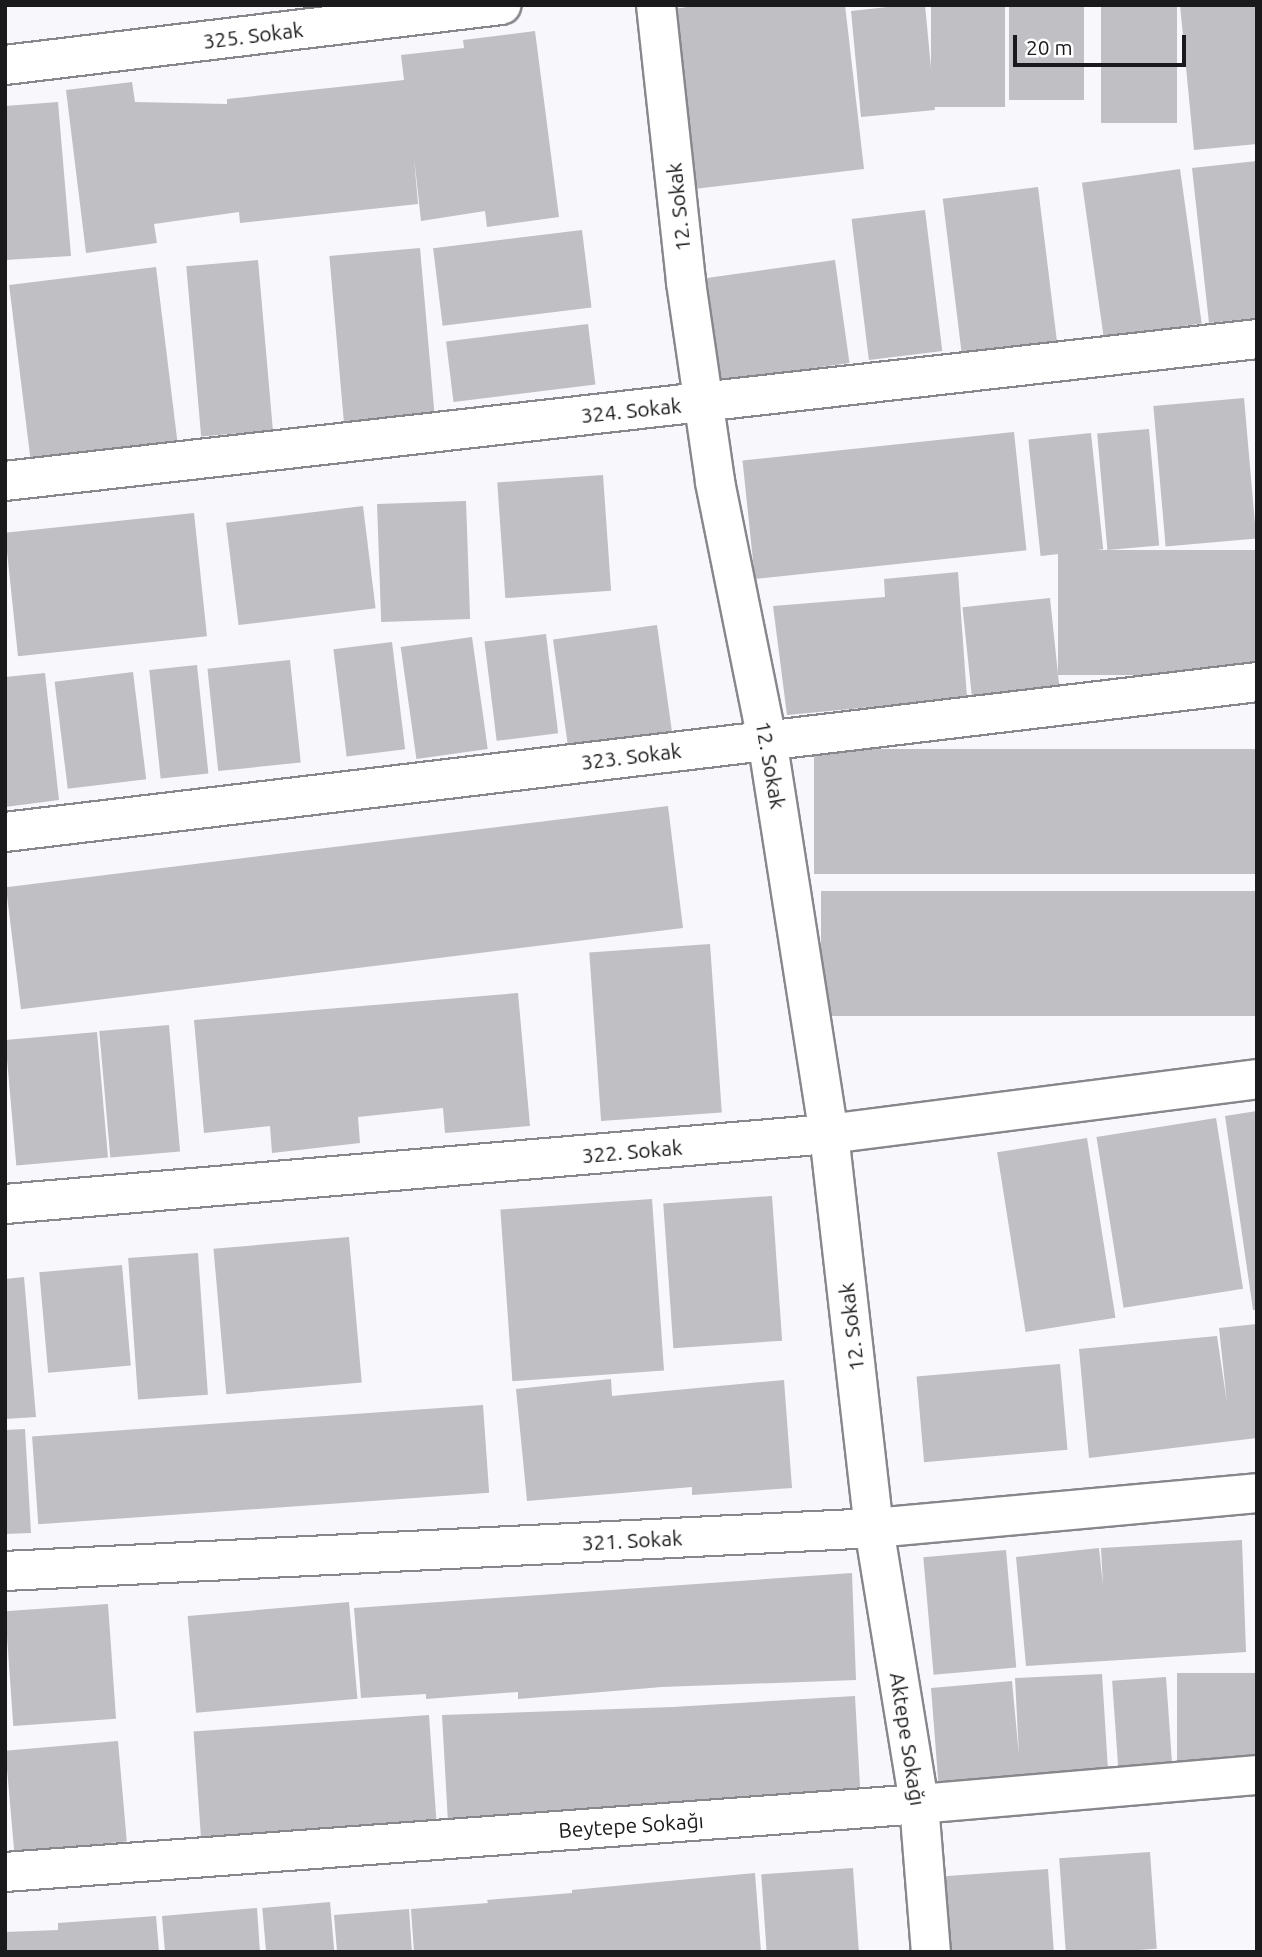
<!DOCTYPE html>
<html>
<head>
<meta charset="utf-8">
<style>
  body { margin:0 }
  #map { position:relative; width:1262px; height:1957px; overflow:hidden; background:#f7f7fc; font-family:Ubuntu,sans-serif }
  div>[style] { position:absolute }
  .building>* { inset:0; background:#bfbfc4; transform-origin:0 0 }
  .roads { filter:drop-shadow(2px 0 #87878c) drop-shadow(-2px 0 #87878c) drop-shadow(0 2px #87878c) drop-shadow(0 -2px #87878c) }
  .minor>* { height:38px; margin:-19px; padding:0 19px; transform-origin:19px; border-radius:19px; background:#fff }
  span { translate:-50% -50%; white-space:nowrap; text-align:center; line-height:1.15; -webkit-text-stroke:5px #fff; paint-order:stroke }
  .street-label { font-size:21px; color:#1a1a1c }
  .frame { position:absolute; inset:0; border:7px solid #1a1a1c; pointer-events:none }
  .scale { position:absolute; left:1013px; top:35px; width:173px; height:32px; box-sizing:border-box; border:4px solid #1a1a1c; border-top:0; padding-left:9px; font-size:21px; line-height:24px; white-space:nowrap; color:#1a1a1c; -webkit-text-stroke:5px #fff; paint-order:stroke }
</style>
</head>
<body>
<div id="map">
  <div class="building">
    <div style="clip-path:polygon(702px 5px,845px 5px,864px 169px,694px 189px,673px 9px)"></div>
    <div style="clip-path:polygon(906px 5px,925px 5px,935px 110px,861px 117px,851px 11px)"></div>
    <div style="left:931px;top:5px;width:74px;height:102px"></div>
    <div style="left:1009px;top:5px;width:75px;height:95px"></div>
    <div style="left:1101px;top:5px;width:76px;height:118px"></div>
    <div style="clip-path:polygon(1180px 5px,1257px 5px,1257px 144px,1194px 150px)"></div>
    <div style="clip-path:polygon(535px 31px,559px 217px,487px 227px,485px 211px,421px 221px,414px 157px,418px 204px,240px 223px,239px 212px,154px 224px,157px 243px,86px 253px,66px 90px,132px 82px,135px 102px,227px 104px,227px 99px,404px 80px,401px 55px,464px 48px,463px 40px)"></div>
    <div style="clip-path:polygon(58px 102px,71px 256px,5px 260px,5px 106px)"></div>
    <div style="clip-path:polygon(1257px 161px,1257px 318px,1209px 323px,1192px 168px)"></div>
    <div style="left:1180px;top:169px;width:156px;height:99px;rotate:82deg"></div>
    <div style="left:1038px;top:187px;width:160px;height:96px;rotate:83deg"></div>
    <div style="left:925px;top:210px;width:142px;height:74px;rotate:83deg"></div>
    <div style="left:582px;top:230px;width:78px;height:150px;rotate:83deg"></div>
    <div style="left:420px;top:248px;width:173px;height:91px;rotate:85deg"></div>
    <div style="left:258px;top:260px;width:171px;height:72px;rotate:85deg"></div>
    <div style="left:835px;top:260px;width:104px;height:151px;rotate:82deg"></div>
    <div style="left:156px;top:267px;width:175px;height:148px;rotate:83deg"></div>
    <div style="left:588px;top:324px;width:61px;height:143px;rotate:83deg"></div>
    <div style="left:1244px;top:398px;width:141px;height:91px;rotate:85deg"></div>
    <div style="left:1149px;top:429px;width:117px;height:52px;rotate:85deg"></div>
    <div style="left:1014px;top:432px;width:119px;height:273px;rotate:84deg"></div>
    <div style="left:1091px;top:433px;width:117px;height:63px;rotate:84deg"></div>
    <div style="left:603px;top:475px;width:116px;height:106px;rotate:86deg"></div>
    <div style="left:466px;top:501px;width:118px;height:89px;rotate:88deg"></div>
    <div style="left:363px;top:506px;width:103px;height:138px;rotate:83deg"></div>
    <div style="left:194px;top:513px;width:124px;height:190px;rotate:84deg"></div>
    <div style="left:1257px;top:550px;width:125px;height:199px;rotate:90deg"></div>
    <div style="clip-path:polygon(958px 572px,967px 698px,787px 715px,773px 606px,885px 597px,884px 579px)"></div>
    <div style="left:1050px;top:598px;width:92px;height:88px;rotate:84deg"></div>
    <div style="left:657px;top:625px;width:113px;height:105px;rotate:82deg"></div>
    <div style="left:546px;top:634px;width:100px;height:62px;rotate:83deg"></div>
    <div style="left:472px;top:637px;width:113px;height:72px;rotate:82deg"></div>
    <div style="left:392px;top:642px;width:108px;height:59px;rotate:83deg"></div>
    <div style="left:290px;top:660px;width:103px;height:83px;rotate:84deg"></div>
    <div style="left:197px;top:665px;width:109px;height:48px;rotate:84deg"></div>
    <div style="left:133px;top:672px;width:108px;height:79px;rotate:83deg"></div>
    <div style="clip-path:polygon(45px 673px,59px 800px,5px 807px,5px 677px)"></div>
    <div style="left:1257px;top:749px;width:125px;height:443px;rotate:90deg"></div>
    <div style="left:668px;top:806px;width:123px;height:667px;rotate:83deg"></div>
    <div style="left:1257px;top:891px;width:125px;height:436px;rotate:90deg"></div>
    <div style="left:710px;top:944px;width:169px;height:121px;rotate:86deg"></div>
    <div style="clip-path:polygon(518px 993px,530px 1126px,445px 1133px,443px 1108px,358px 1117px,360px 1143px,272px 1153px,270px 1126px,204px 1133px,194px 1020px)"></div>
    <div style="left:169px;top:1025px;width:127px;height:70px;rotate:85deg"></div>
    <div style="left:97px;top:1032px;width:126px;height:92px;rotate:85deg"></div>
    <div style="clip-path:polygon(1257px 1111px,1257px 1310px,1253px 1310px,1225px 1116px)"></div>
    <div style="left:1216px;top:1118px;width:173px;height:121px;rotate:81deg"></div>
    <div style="left:1087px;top:1138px;width:182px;height:91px;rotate:81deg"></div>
    <div style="left:772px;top:1196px;width:145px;height:109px;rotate:86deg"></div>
    <div style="left:652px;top:1199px;width:172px;height:152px;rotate:86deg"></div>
    <div style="left:349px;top:1237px;width:146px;height:136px;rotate:85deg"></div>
    <div style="left:198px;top:1253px;width:142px;height:70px;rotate:86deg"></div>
    <div style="left:122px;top:1265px;width:101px;height:83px;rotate:85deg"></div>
    <div style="clip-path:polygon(24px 1277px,36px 1417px,5px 1419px,5px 1279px)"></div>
    <div style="clip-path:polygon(1257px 1324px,1257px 1438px,1089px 1458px,1079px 1349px,1217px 1336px,1227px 1403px,1219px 1328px)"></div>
    <div style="left:1060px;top:1364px;width:86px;height:144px;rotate:85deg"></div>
    <div style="clip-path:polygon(611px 1379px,612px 1396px,784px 1380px,792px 1488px,692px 1495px,692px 1487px,527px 1501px,516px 1389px)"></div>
    <div style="left:483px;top:1405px;width:88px;height:452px;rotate:86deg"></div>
    <div style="clip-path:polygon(25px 1429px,31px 1533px,5px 1534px,5px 1430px)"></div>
    <div style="clip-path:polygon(1242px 1540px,1246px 1652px,1026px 1666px,1016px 1557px,1099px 1548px,1103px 1586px,1101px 1548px)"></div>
    <div style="left:1006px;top:1550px;width:118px;height:83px;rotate:85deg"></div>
    <div style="clip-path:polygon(852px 1573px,856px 1680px,662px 1687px,518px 1699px,518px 1692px,426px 1699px,426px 1694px,361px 1698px,354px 1608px)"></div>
    <div style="left:349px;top:1602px;width:97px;height:162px;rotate:85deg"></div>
    <div style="left:108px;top:1604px;width:115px;height:103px;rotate:86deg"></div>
    <div style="left:1257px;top:1673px;width:94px;height:80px;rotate:90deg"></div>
    <div style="clip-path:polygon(1102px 1674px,1109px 1786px,939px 1791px,931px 1688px,1012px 1681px,1019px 1756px,1015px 1678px)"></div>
    <div style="left:1166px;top:1677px;width:97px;height:54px;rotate:86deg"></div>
    <div style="clip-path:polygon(855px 1696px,861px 1804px,448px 1823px,442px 1715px,673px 1707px)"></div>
    <div style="left:429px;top:1715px;width:110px;height:236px;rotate:86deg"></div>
    <div style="left:118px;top:1741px;width:101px;height:113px;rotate:85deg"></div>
    <div style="left:1150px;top:1852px;width:97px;height:91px;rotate:86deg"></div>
    <div style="left:853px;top:1868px;width:84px;height:92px;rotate:86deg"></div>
    <div style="left:1048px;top:1869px;width:83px;height:104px;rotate:86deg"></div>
    <div style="clip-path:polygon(755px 1873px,761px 1952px,414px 1952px,411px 1909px,488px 1903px,487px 1900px,572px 1893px,572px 1890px)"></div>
    <div style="left:330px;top:1902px;width:50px;height:68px;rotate:85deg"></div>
    <div style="clip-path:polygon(257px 1908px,260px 1952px,165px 1952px,162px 1916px)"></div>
    <div style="clip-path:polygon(409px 1909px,412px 1952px,337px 1952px,334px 1915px)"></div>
    <div style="clip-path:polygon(156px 1916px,159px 1952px,5px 1952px,5px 1932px,58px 1930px,58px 1923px)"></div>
  </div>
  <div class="roads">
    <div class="minor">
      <div style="left:656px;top:5px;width:279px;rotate:83.8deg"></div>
      <div style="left:686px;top:282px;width:202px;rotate:81.7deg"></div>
      <div style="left:715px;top:482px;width:262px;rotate:78.6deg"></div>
      <div style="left:767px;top:739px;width:400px;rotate:81.1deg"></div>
      <div style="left:829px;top:1134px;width:397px;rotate:83.5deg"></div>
      <div style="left:874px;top:1528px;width:280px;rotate:80.7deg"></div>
      <div style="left:919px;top:1804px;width:148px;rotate:85.4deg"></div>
      <div style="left:5px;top:65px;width:500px;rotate:-6.9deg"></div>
      <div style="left:5px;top:481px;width:1260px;rotate:-6.47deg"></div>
      <div style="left:5px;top:832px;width:1261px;rotate:-6.83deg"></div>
      <div style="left:5px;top:1204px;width:827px;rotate:-4.86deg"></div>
      <div style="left:829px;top:1134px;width:432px;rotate:-7.3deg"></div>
      <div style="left:5px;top:1571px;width:870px;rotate:-2.83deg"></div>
      <div style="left:874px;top:1528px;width:385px;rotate:-5.2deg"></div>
      <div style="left:5px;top:1872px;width:917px;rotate:-4.25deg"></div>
      <div style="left:919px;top:1804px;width:339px;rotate:-4.9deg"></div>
    </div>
  </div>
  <div class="street-label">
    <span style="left:253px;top:35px;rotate:-7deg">325. Sokak</span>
    <span style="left:678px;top:207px;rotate:-96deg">12. Sokak</span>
    <span style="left:631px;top:410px;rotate:-6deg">324. Sokak</span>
    <span style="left:631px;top:756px;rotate:-7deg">323. Sokak</span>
    <span style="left:771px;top:765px;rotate:80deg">12. Sokak</span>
    <span style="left:632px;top:1151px;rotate:-5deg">322. Sokak</span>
    <span style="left:851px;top:1327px;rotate:-97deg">12. Sokak</span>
    <span style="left:632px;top:1540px;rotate:-3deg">321. Sokak</span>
    <span style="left:908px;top:1739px;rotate:81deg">Aktepe Sokağı</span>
    <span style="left:631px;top:1825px;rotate:-4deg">Beytepe Sokağı</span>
  </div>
  <div class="frame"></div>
  <div class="scale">20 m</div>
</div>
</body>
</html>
